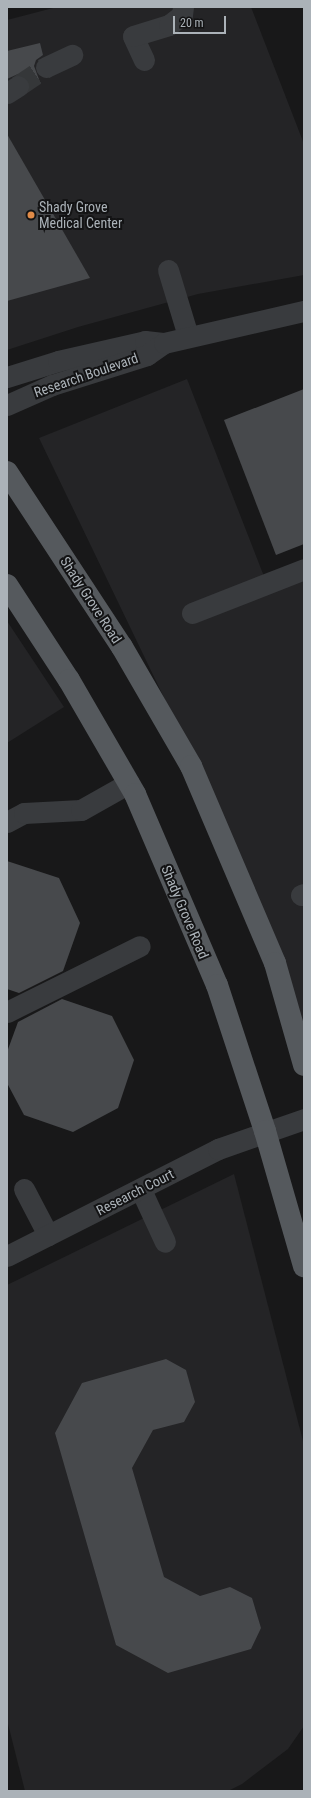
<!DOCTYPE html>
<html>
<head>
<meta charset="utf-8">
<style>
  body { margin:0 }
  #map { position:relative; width:311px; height:1798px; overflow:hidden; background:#181819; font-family:"Roboto Condensed",sans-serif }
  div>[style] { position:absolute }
  .built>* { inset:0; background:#242426 }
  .building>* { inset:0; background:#47494c }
  .minor-tunnel>* { height:21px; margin-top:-10.5px; transform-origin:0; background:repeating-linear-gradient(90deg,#353739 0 21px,transparent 0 31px) }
  .minor>* { height:21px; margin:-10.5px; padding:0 10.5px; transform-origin:10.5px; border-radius:10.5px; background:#393b3e }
  .major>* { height:22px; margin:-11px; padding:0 11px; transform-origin:11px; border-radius:11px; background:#55595d }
  .dots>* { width:11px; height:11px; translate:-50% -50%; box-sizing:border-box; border:2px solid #131314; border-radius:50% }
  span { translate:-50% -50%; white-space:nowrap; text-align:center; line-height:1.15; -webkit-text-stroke:4px #131314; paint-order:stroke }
  .poi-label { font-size:14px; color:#abb2b8 }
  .left { translate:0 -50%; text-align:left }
  .street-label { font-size:14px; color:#abb2b8 }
  .frame { position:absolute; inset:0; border:8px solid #abb2b8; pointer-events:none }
  .scale { position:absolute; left:173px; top:16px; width:53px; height:18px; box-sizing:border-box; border:2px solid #abb2b8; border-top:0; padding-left:5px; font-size:12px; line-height:14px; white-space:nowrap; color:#abb2b8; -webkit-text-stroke:3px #131314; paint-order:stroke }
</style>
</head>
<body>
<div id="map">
  <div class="built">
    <div style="clip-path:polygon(57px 7px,251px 7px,304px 144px,304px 275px,198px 294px,78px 327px,7px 350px,7px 20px)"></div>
    <div style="clip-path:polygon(187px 379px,267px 584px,304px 570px,304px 1049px,195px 762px,39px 438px)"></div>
    <div style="clip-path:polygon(7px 621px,64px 707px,7px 743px)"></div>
    <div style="clip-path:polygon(234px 1174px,304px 1445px,304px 1726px,288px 1749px,242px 1784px,228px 1791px,25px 1791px,7px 1720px,7px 1285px)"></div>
  </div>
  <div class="building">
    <div style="clip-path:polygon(40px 43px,43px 55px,36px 60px,34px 66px,40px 82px,30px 85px,24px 76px,18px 74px,7px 79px,7px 51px)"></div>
    <div style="clip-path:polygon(7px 134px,90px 278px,7px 301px)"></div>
    <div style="clip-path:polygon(304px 389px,304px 544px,276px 555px,224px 420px)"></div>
    <div style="clip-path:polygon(7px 861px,59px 878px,80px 923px,63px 971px,19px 993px,7px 989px)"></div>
    <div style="clip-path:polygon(62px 999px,112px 1016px,134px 1060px,118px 1108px,73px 1132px,24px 1115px,7px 1083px,7px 1052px,18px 1022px)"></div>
    <div style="clip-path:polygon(166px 1359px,186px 1370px,195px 1402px,184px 1422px,153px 1430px,132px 1468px,164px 1577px,200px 1596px,230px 1587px,252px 1598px,261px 1628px,251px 1649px,168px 1673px,116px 1645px,55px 1433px,82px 1383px)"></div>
  </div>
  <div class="minor-tunnel">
    <div style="left:18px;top:86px;width:34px;rotate:-34deg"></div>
  </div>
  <div class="minor">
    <div style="left:144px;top:60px;width:26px;rotate:-115deg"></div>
    <div style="left:133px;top:36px;width:38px;rotate:-17deg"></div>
    <div style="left:169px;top:25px;width:16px;rotate:-38deg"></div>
    <div style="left:182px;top:15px;width:8px;rotate:-83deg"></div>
    <div style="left:46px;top:67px;width:29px;rotate:-25deg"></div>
    <div style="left:7px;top:93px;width:13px;rotate:-32deg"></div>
    <div style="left:168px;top:270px;width:69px;rotate:73.1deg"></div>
    <div style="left:7px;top:377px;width:53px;rotate:-17.4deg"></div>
    <div style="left:58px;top:361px;width:89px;rotate:-12.9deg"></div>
    <div style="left:145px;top:341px;width:18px;rotate:6deg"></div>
    <div style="left:7px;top:405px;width:49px;rotate:-24deg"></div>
    <div style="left:52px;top:385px;width:100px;rotate:-17.5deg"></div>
    <div style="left:147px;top:355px;width:21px;rotate:-35deg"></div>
    <div style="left:164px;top:343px;width:144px;rotate:-12.9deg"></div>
    <div style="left:192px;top:613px;width:120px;rotate:-21.4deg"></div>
    <div style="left:7px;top:822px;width:19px;rotate:-28deg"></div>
    <div style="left:24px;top:813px;width:57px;rotate:-3deg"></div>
    <div style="left:81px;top:810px;width:55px;rotate:-29.4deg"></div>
    <div style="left:301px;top:895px;width:3px;rotate:-18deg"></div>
    <div style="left:7px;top:1012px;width:148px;rotate:-26.4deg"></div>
    <div style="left:24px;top:1189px;width:52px;rotate:62.4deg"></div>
    <div style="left:141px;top:1190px;width:57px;rotate:65.2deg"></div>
    <div style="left:7px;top:1256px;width:237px;rotate:-26.9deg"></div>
    <div style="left:218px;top:1149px;width:91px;rotate:-19.2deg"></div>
  </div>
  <div class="major">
    <div style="left:7px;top:472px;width:209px;rotate:56.7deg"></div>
    <div style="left:122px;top:647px;width:138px;rotate:59.9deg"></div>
    <div style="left:191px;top:766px;width:214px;rotate:66.9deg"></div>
    <div style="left:275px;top:963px;width:106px;rotate:74.1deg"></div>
    <div style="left:7px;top:585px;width:113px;rotate:56.9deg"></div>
    <div style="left:69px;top:680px;width:132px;rotate:59.9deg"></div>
    <div style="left:135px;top:794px;width:208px;rotate:66.8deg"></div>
    <div style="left:217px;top:985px;width:154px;rotate:71.8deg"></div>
    <div style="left:265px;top:1131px;width:141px;rotate:73.9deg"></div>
  </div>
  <div class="dots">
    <div style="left:31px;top:215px;background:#e18b48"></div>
  </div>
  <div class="poi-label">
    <span class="left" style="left:39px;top:215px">Shady Grove<br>Medical Center</span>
  </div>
  <div class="street-label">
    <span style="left:86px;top:375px;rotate:-19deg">Research Boulevard</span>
    <span style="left:91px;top:600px;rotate:57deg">Shady Grove Road</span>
    <span style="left:185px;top:912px;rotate:67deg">Shady Grove Road</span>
    <span style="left:135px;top:1192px;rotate:-27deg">Research Court</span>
  </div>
  <div class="frame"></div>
  <div class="scale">20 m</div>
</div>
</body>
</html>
